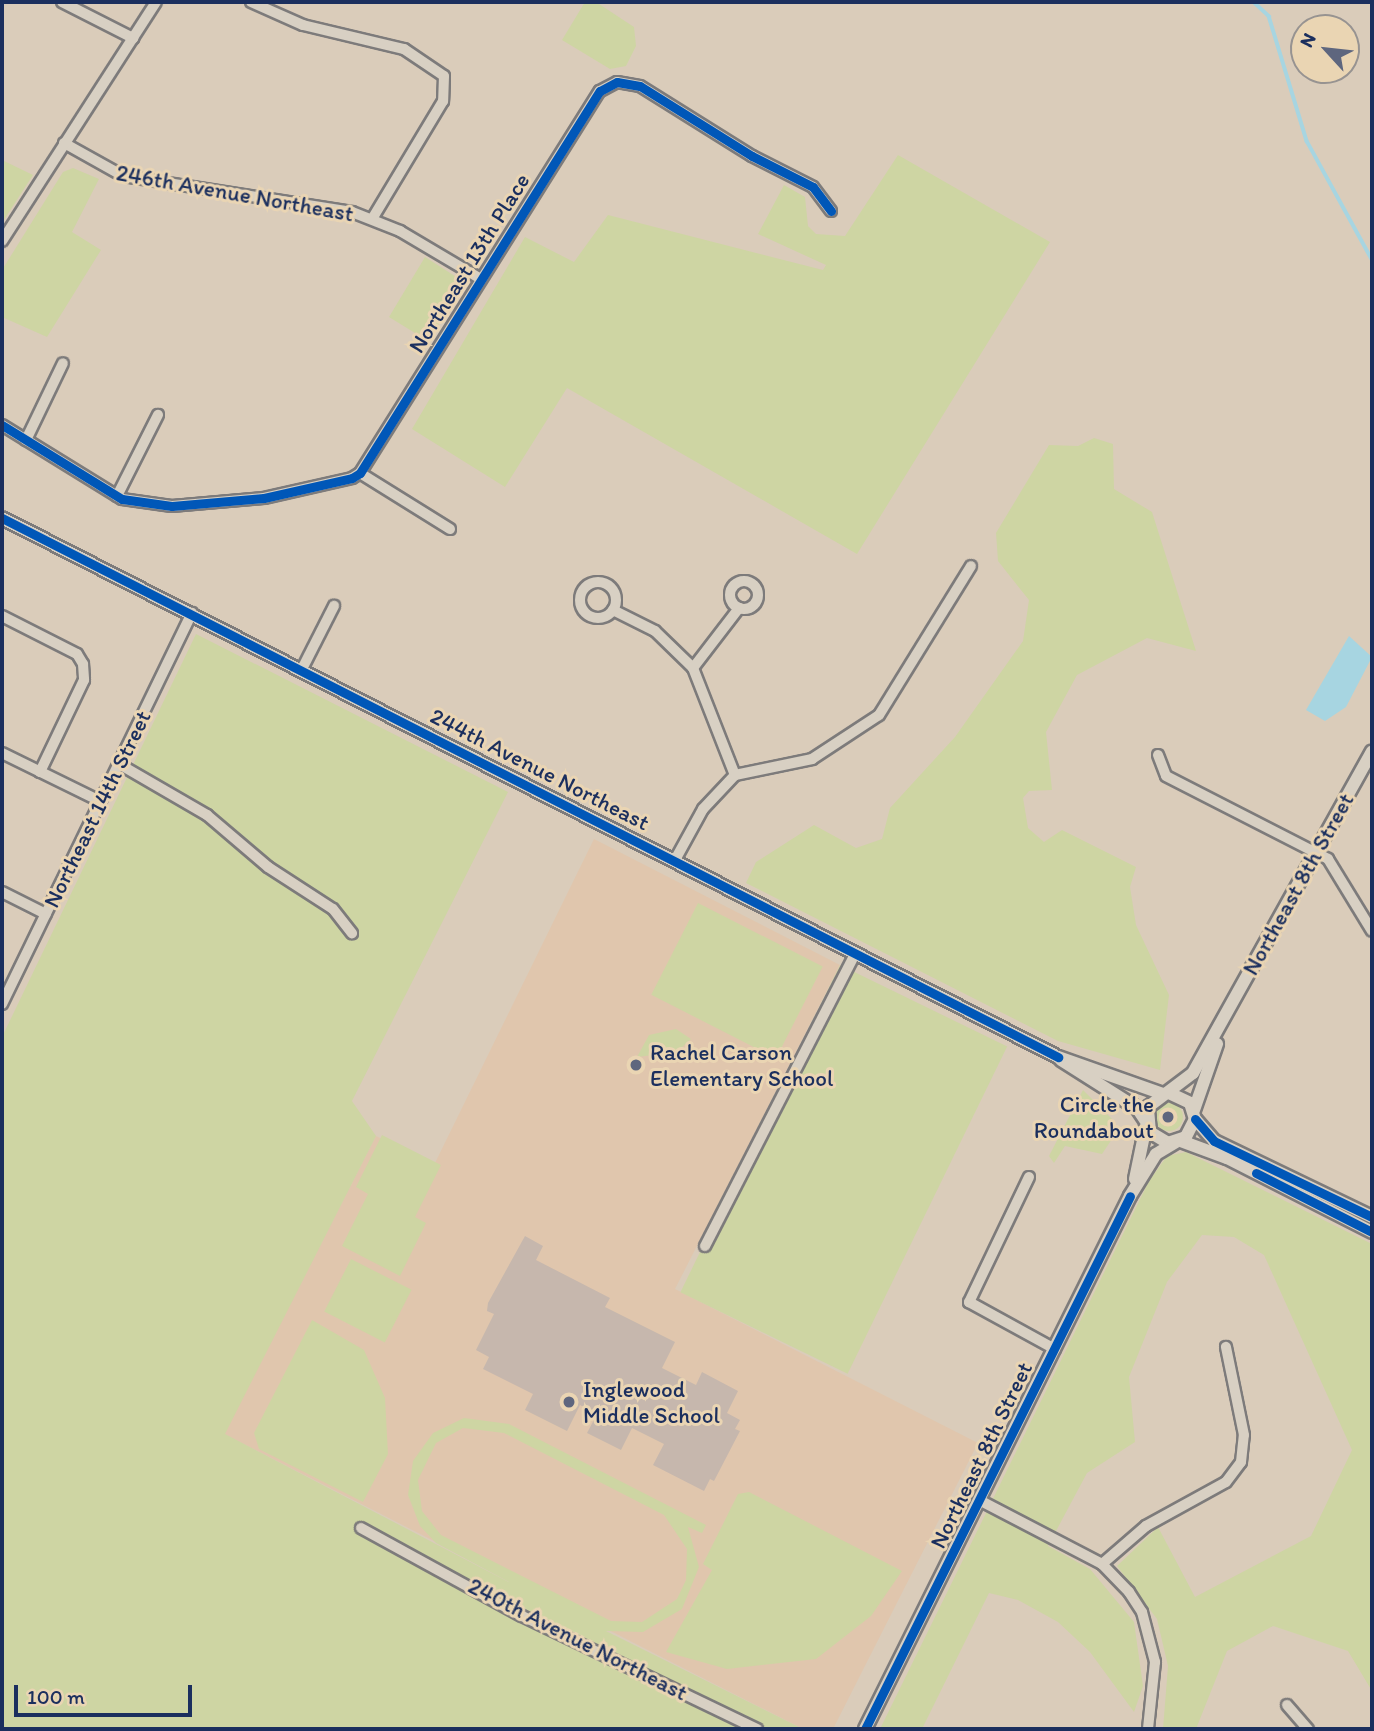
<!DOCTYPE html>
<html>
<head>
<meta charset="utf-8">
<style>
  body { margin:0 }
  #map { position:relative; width:1374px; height:1731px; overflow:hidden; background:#daccba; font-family:Itim,sans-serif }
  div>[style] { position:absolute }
  .built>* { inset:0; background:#e0c6ad }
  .green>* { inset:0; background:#ced5a3; transform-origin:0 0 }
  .round { border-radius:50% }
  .water>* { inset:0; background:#a7d5e1 }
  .stream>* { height:3.5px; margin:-1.75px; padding:0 1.75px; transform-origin:1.75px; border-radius:1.75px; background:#a7d5e1 }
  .building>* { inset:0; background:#c6b7ad }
  .roads { filter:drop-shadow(2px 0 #7d7b7b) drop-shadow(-2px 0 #7d7b7b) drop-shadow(0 2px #7d7b7b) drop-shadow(0 -2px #7d7b7b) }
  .minor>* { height:10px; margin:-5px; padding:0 5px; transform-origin:5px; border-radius:5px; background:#d8d0c3 }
  .minor>.ring { margin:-5px; padding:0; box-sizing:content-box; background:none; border:10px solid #d8d0c3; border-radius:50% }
  .tertiary>* { height:12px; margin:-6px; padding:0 6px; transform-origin:6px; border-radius:6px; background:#d8d0c3 }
  .cycleway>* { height:9px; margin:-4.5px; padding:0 4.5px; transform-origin:4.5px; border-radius:4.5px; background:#0057b8 }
  .dots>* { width:19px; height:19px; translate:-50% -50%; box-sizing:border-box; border:4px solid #ead5b3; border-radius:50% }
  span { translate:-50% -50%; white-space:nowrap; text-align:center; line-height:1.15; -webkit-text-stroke:6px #ead5b3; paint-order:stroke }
  .street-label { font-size:23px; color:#1b2f5e }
  .poi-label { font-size:23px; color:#1b2f5e }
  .left { translate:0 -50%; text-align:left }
  .right { translate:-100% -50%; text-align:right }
  .frame { position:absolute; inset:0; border:4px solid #1b2f5e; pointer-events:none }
  .north { position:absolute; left:1290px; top:14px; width:70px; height:70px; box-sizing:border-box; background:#ead5b3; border:2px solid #979391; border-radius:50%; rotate:297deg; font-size:19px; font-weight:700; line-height:28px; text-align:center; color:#1b2f5e }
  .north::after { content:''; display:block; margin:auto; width:24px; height:32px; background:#5e667e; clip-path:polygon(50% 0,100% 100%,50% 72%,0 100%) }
  .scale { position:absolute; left:14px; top:1685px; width:178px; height:32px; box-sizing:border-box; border:4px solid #1b2f5e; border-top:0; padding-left:9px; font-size:21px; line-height:24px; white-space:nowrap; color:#1b2f5e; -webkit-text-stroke:5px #ead5b3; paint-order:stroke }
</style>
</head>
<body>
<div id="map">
  <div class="built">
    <div style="clip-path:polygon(594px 839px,840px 965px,675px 1289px,978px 1443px,833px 1729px,803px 1729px,224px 1434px,376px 1136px,434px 1165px)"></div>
  </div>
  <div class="green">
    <div style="clip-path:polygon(585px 2px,596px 2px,634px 27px,636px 46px,626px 66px,610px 69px,562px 40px)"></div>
    <div style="clip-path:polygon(898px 155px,1050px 242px,857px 554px,567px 388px,505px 487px,412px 429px,525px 237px,574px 262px,608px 215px,823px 270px,826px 265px,758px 234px,784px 185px,805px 197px,808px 226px,816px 234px,845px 236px)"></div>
    <div style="clip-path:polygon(2px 160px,33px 175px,2px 223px)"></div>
    <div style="clip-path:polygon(73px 168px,99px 179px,72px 232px,101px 250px,47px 337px,2px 317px,2px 270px,63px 172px)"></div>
    <div style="clip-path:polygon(425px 257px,458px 278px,462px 289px,428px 341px,389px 317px)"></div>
    <div style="clip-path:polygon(1094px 438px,1113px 444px,1114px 489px,1152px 512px,1196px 651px,1147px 638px,1077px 675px,1046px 732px,1052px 790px,1029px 791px,1023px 798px,1028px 828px,1044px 842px,1062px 830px,1136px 867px,1130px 887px,1136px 925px,1169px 995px,1160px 1070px,1058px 1041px,746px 883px,756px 862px,814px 825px,856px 848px,882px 839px,890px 808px,955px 737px,1023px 641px,1029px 600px,998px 561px,996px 533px,1049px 445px,1078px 446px)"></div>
    <div style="clip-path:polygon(evenodd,196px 634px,508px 792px,352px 1101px,376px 1136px,225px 1434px,526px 1591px,436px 1543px,420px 1526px,408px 1495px,413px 1461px,433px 1433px,464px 1418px,509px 1424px,706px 1525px,702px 1533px,688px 1527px,699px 1567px,682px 1609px,643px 1632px,606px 1631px,803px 1729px,2px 1729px,2px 1037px,196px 634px,463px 1428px,504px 1433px,664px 1515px,687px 1549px,686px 1580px,677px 1599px,642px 1622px,611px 1621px,441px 1535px,422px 1511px,418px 1480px,436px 1443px,463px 1428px)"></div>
    <div style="left:698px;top:903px;width:140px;height:103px;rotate:27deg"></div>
    <div style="left:840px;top:965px;width:186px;height:364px;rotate:26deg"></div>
    <div style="clip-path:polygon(676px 1029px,691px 1039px,677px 1052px,637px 1057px,649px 1035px)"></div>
    <div style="clip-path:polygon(1083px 1090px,1114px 1121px,1116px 1133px,1102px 1154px,1065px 1146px,1054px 1163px,1049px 1156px)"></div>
    <div class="round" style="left:1155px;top:1103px;width:28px;height:28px"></div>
    <div style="clip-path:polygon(382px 1135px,441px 1165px,415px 1217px,426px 1223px,400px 1276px,342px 1246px,368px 1194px,356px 1187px)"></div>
    <div style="clip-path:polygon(1186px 1152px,1372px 1244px,1372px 1691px,1348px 1651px,1273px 1626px,1227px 1651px,1196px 1729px,1163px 1729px,1168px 1666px,1157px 1619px,1117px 1566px,1158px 1527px,1195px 1597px,1311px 1536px,1352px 1450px,1264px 1255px,1234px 1237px,1202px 1235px,1167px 1282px,1129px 1377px,1135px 1442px,1087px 1473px,1048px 1546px,1090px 1569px,1134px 1622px,1143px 1686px,1134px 1712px,1090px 1652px,1058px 1622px,1018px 1600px,989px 1593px,922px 1729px,880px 1729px,1149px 1181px,1167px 1156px)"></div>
    <div style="left:351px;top:1259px;width:68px;height:59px;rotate:27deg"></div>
    <div style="clip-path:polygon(312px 1320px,364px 1350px,385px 1398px,388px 1454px,363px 1502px,259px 1449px,254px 1433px)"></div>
    <div style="clip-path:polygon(749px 1492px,902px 1571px,871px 1616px,816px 1659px,727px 1669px,666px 1652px,712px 1570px,703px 1564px,738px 1494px)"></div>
  </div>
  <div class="water">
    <div style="clip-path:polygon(1349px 636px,1372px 657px,1346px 707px,1325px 721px,1306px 710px)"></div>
  </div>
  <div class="stream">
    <div style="left:1254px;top:2px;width:21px;rotate:43deg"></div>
    <div style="left:1269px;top:16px;width:131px;rotate:73.1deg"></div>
    <div style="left:1307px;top:141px;width:135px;rotate:61.2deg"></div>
  </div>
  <div class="building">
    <div style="clip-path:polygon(525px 1236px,543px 1246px,536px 1260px,610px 1298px,605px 1307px,675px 1342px,662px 1368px,696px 1385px,702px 1372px,738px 1391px,727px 1413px,740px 1420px,735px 1429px,740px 1431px,714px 1481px,710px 1479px,704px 1491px,653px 1465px,664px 1444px,632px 1428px,621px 1450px,587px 1433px,597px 1414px,580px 1405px,567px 1431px,525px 1410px,533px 1394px,483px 1369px,489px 1357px,476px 1350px,494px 1314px,487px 1311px,488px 1303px)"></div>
  </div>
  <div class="roads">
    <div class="minor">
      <div style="left:62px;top:2px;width:80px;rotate:26.9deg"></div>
      <div style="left:251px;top:2px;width:57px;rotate:23.9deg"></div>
      <div style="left:303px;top:25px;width:104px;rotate:13.4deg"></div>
      <div style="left:404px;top:49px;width:48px;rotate:34deg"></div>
      <div style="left:444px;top:76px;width:25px;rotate:92deg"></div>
      <div style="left:443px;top:101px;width:138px;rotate:121deg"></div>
      <div style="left:64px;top:143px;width:68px;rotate:29.2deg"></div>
      <div style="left:123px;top:176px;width:232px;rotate:8.9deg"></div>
      <div style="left:352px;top:212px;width:52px;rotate:21.6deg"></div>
      <div style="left:400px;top:231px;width:94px;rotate:30.7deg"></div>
      <div style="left:2px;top:241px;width:284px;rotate:-57.2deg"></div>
      <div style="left:2px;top:425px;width:141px;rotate:31.7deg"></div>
      <div style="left:122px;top:499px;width:50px;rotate:8deg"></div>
      <div style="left:172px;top:506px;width:92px;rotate:-5deg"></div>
      <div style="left:264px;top:498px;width:90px;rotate:-12.8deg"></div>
      <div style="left:352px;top:478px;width:9px;rotate:-32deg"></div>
      <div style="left:360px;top:473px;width:451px;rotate:-57.9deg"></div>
      <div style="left:600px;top:91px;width:19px;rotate:-28deg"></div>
      <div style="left:617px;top:82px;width:23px;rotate:10deg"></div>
      <div style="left:640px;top:86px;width:132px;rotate:32deg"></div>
      <div style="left:752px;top:156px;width:68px;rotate:26.9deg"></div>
      <div style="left:813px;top:187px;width:30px;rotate:53deg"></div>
      <div style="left:26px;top:440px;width:85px;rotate:-64.3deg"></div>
      <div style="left:360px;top:473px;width:106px;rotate:31.9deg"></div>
      <div style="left:117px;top:496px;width:91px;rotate:-63.2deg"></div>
      <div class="ring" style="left:730px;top:581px;width:18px;height:18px"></div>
      <div class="ring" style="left:580px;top:582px;width:26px;height:26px"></div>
      <div style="left:613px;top:610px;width:47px;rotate:26.6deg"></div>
      <div style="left:655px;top:631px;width:53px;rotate:44.2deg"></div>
      <div style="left:693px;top:668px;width:115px;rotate:68.6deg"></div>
      <div style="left:2px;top:616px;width:84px;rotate:26.9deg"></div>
      <div style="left:77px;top:654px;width:12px;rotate:59deg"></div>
      <div style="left:83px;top:664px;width:16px;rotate:86deg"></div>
      <div style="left:84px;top:680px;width:102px;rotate:115.6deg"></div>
      <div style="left:693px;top:668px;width:76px;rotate:-52.5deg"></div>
      <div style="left:302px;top:669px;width:71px;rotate:-63.1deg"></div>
      <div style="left:2px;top:753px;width:109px;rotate:26.1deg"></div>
      <div style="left:1158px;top:755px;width:22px;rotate:69deg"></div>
      <div style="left:1166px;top:776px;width:182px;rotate:27.1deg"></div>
      <div style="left:1328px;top:859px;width:84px;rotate:58.6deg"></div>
      <div style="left:119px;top:764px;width:102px;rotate:30.1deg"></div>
      <div style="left:207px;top:815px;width:80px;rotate:40.4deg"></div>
      <div style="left:268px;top:867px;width:77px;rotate:32.9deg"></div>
      <div style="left:333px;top:909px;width:31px;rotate:52deg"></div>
      <div style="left:675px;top:860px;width:58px;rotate:-61.2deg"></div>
      <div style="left:703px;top:809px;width:47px;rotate:-46.7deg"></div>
      <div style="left:735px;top:775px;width:79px;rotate:-11.7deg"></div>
      <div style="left:812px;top:759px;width:80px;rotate:-33.3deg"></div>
      <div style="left:879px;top:715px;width:175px;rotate:-58.3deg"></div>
      <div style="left:2px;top:892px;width:49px;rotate:26.6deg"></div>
      <div style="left:2px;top:1004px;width:435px;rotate:-64.1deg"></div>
      <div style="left:1029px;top:1177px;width:139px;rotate:115.6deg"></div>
      <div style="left:969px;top:1302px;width:98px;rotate:28.7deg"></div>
      <div style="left:705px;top:1246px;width:328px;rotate:-62.8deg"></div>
      <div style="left:981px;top:1501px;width:136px;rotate:27.5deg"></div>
      <div style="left:1102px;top:1564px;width:39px;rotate:46deg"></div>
      <div style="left:1129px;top:1592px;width:24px;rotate:57deg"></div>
      <div style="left:1142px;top:1612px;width:52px;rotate:75.4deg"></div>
      <div style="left:1155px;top:1662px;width:67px;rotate:96deg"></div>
      <div style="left:361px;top:1528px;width:183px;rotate:28.7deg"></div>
      <div style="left:522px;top:1616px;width:261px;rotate:25.7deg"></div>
      <div style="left:1102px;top:1564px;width:58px;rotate:-40.8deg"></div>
      <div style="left:1146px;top:1526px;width:91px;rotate:-28.8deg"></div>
      <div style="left:1226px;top:1482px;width:25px;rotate:-53deg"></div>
      <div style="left:1241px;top:1462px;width:27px;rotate:-84deg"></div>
      <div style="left:1244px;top:1435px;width:90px;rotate:-101.6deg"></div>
      <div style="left:1287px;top:1705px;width:32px;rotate:49deg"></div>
    </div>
    <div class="tertiary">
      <div style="left:2px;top:518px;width:1186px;rotate:27.04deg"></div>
      <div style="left:1058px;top:1057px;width:111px;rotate:19.4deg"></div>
      <div style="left:1061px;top:1060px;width:90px;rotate:32.3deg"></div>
      <div style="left:1137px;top:1108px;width:14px;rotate:56deg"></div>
      <div style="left:1169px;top:1093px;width:23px;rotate:25deg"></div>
      <div style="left:1190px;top:1103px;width:17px;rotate:73deg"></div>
      <div style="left:1195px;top:1119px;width:20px;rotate:117deg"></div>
      <div style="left:1186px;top:1137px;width:19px;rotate:162deg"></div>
      <div style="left:1168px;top:1143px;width:21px;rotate:-149deg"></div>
      <div style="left:1150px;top:1132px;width:25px;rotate:-95deg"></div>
      <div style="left:1148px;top:1107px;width:56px;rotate:-37.1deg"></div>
      <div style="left:1193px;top:1073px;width:368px;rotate:-60.9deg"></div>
      <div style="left:1194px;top:1110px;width:70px;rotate:-70.8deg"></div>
      <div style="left:1195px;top:1119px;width:29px;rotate:49deg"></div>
      <div style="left:1214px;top:1141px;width:175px;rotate:25.7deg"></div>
      <div style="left:1181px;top:1141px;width:49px;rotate:20.3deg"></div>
      <div style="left:1227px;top:1158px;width:163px;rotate:27deg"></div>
      <div style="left:1135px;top:1179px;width:54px;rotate:-78.3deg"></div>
      <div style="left:865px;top:1729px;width:595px;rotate:-63.56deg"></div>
      <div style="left:1130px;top:1196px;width:49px;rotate:-58.2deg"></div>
      <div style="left:1156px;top:1154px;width:23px;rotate:-31deg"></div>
    </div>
  </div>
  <div class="cycleway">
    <div style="left:2px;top:425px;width:141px;rotate:31.7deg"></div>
    <div style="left:122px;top:499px;width:50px;rotate:8deg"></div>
    <div style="left:172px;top:506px;width:92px;rotate:-5deg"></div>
    <div style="left:264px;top:498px;width:90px;rotate:-12.8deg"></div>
    <div style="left:352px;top:478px;width:9px;rotate:-32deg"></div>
    <div style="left:360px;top:473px;width:451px;rotate:-57.9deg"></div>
    <div style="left:600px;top:91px;width:19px;rotate:-28deg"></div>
    <div style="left:617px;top:82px;width:23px;rotate:10deg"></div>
    <div style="left:640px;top:86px;width:132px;rotate:32deg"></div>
    <div style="left:752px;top:156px;width:68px;rotate:26.9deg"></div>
    <div style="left:813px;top:187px;width:30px;rotate:53deg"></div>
    <div style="left:2px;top:518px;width:1186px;rotate:27.04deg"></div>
    <div style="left:1195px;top:1119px;width:29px;rotate:49deg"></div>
    <div style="left:1214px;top:1141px;width:175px;rotate:25.7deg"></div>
    <div style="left:1256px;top:1173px;width:130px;rotate:27deg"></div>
    <div style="left:865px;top:1729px;width:595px;rotate:-63.56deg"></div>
  </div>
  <div class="dots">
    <div style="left:636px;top:1065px;background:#5e667e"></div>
    <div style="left:1168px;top:1117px;background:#5e667e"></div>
    <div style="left:569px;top:1402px;background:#5e667e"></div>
  </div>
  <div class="street-label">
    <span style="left:235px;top:193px;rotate:10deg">246th Avenue Northeast</span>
    <span style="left:469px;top:263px;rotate:-58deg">Northeast 13th Place</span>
    <span style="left:540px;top:769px;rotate:27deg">244th Avenue Northeast</span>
    <span style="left:97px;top:809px;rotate:-64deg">Northeast 14th Street</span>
    <span style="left:1298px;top:884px;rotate:-61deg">Northeast 8th Street</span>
    <span style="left:981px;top:1455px;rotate:-64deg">Northeast 8th Street</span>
    <span style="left:578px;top:1639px;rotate:27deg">240th Avenue Northeast</span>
  </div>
  <div class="poi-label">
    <span class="left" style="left:650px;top:1065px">Rachel Carson<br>Elementary School</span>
    <span class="right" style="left:1154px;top:1117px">Circle the<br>Roundabout</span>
    <span class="left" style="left:583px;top:1402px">Inglewood<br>Middle School</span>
  </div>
  <div class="frame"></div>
  <div class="north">N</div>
  <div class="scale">100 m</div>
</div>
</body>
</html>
